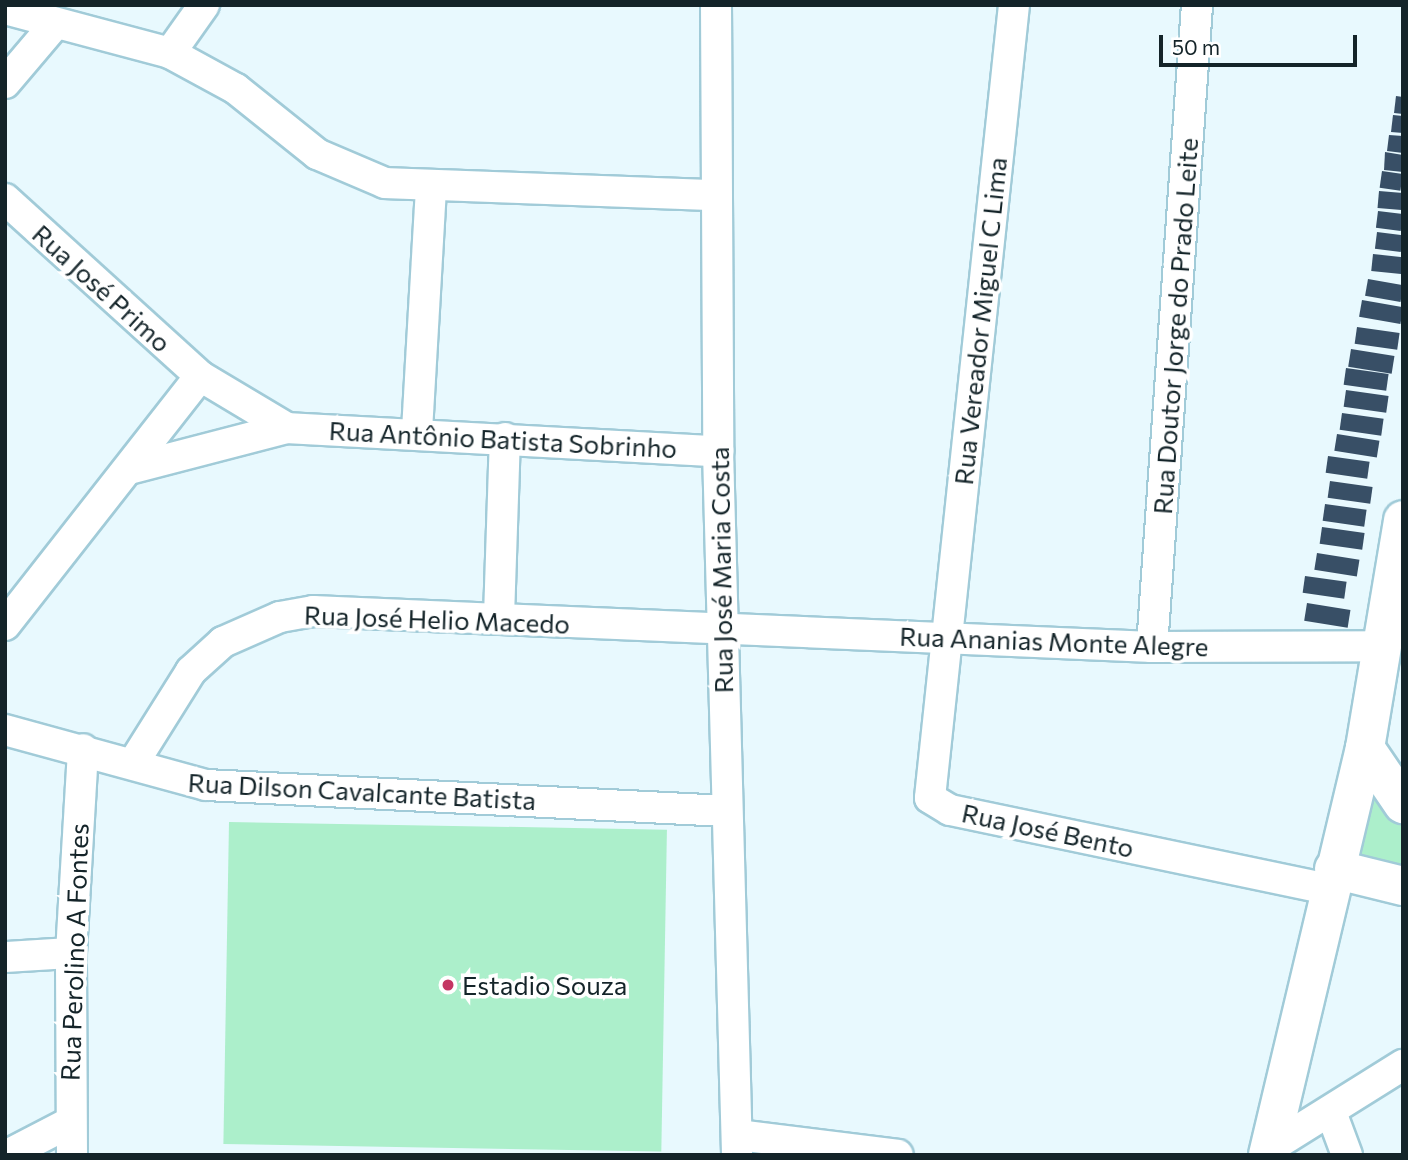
<!DOCTYPE html>
<html>
<head>
<meta charset="utf-8">
<style>
  body { margin:0 }
  #map { position:relative; width:1408px; height:1160px; overflow:hidden; background:#e8f9fe; font-family:Commissioner,sans-serif }
  div>[style] { position:absolute }
  .green>* { inset:0; background:#acefcb; transform-origin:0 0 }
  .building>* { inset:0; background:#384f66; transform-origin:0 0 }
  .roads { filter:drop-shadow(2px 0 #a1cbd8) drop-shadow(-2px 0 #a1cbd8) drop-shadow(0 2px #a1cbd8) drop-shadow(0 -2px #a1cbd8) }
  .street>* { height:30px; margin:-15px; padding:0 15px; transform-origin:15px; border-radius:15px; background:#fff }
  .primary>* { height:38px; margin:-19px; padding:0 19px; transform-origin:19px; border-radius:19px; background:#fff }
  .dots>* { width:19px; height:19px; translate:-50% -50%; box-sizing:border-box; border:4px solid #fff; border-radius:50% }
  span { translate:-50% -50%; white-space:nowrap; text-align:center; line-height:1.15; -webkit-text-stroke:7px #fff; paint-order:stroke }
  .street-label { font-size:26px; color:#142429 }
  .poi-label { font-size:26px; color:#142429 }
  .left { translate:0 -50%; text-align:left }
  .frame { position:absolute; inset:0; border:7px solid #142429; pointer-events:none }
  .scale { position:absolute; left:1159px; top:35px; width:198px; height:32px; box-sizing:border-box; border:4px solid #142429; border-top:0; padding-left:9px; font-size:21px; line-height:24px; white-space:nowrap; color:#142429; -webkit-text-stroke:5px #fff; paint-order:stroke }
</style>
</head>
<body>
<div id="map">
  <div class="green">
    <div style="clip-path:polygon(1370px 790px,1403px 822px,1403px 877px,1355px 864px)"></div>
    <div style="left:229px;top:822px;width:438px;height:322px;rotate:1deg"></div>
  </div>
  <div class="building">
    <div style="clip-path:polygon(1396px 96px,1403px 97px,1403px 114px,1394px 113px)"></div>
    <div style="clip-path:polygon(1393px 115px,1403px 116px,1403px 133px,1391px 132px)"></div>
    <div style="clip-path:polygon(1389px 135px,1403px 136px,1403px 153px,1387px 151px)"></div>
    <div style="clip-path:polygon(1385px 152px,1403px 155px,1403px 172px,1384px 170px)"></div>
    <div style="left:1382px;top:171px;width:21px;height:17px;rotate:8deg"></div>
    <div style="left:1379px;top:191px;width:24px;height:17px;rotate:5deg"></div>
    <div style="left:1378px;top:211px;width:25px;height:17px;rotate:7deg"></div>
    <div style="left:1377px;top:232px;width:26px;height:17px;rotate:7deg"></div>
    <div style="left:1373px;top:254px;width:30px;height:17px;rotate:6deg"></div>
    <div style="left:1368px;top:279px;width:36px;height:17px;rotate:10deg"></div>
    <div style="left:1362px;top:300px;width:42px;height:17px;rotate:10deg"></div>
    <div style="left:1357px;top:327px;width:43px;height:17px;rotate:8deg"></div>
    <div style="left:1351px;top:349px;width:44px;height:18px;rotate:9deg"></div>
    <div style="left:1346px;top:368px;width:43px;height:17px;rotate:8deg"></div>
    <div style="left:1346px;top:390px;width:43px;height:17px;rotate:8deg"></div>
    <div style="left:1342px;top:413px;width:42px;height:17px;rotate:8deg"></div>
    <div style="left:1337px;top:434px;width:43px;height:17px;rotate:9deg"></div>
    <div style="left:1328px;top:456px;width:42px;height:17px;rotate:8deg"></div>
    <div style="left:1330px;top:481px;width:43px;height:17px;rotate:8deg"></div>
    <div style="left:1325px;top:504px;width:42px;height:17px;rotate:8deg"></div>
    <div style="left:1322px;top:527px;width:43px;height:17px;rotate:8deg"></div>
    <div style="left:1317px;top:553px;width:43px;height:17px;rotate:9deg"></div>
    <div style="left:1305px;top:576px;width:42px;height:17px;rotate:8deg"></div>
    <div style="left:1307px;top:603px;width:44px;height:18px;rotate:9deg"></div>
  </div>
  <div class="roads">
    <div class="street">
      <div style="left:716px;top:5px;width:446px;rotate:89.7deg"></div>
      <div style="left:718px;top:451px;width:704px;rotate:88.45deg"></div>
      <div style="left:1014px;top:5px;width:797px;rotate:96.05deg"></div>
      <div style="left:930px;top:798px;width:23px;rotate:31deg"></div>
      <div style="left:950px;top:810px;width:387px;rotate:11.8deg"></div>
      <div style="left:5px;top:9px;width:171px;rotate:14.9deg"></div>
      <div style="left:170px;top:53px;width:75px;rotate:28.6deg"></div>
      <div style="left:236px;top:89px;width:104px;rotate:38.7deg"></div>
      <div style="left:317px;top:154px;width:74px;rotate:23.1deg"></div>
      <div style="left:385px;top:183px;width:330px;rotate:2.1deg"></div>
      <div style="left:170px;top:53px;width:59px;rotate:-54.7deg"></div>
      <div style="left:5px;top:83px;width:77px;rotate:-49.7deg"></div>
      <div style="left:5px;top:199px;width:263px;rotate:42.2deg"></div>
      <div style="left:200px;top:376px;width:101px;rotate:30.9deg"></div>
      <div style="left:417px;top:431px;width:242px;rotate:-86.7deg"></div>
      <div style="left:133px;top:468px;width:159px;rotate:-14.6deg"></div>
      <div style="left:287px;top:428px;width:432px;rotate:3.1deg"></div>
      <div style="left:499px;top:617px;width:179px;rotate:-88.1deg"></div>
      <div style="left:5px;top:625px;width:316px;rotate:-51.9deg"></div>
      <div style="left:1152px;top:647px;width:644px;rotate:-85.99deg"></div>
      <div style="left:5px;top:730px;width:208px;rotate:15.3deg"></div>
      <div style="left:206px;top:785px;width:521px;rotate:2.86deg"></div>
      <div style="left:134px;top:762px;width:107px;rotate:-57.9deg"></div>
      <div style="left:191px;top:671px;width:43px;rotate:-42.2deg"></div>
      <div style="left:223px;top:642px;width:62px;rotate:-23.7deg"></div>
      <div style="left:280px;top:617px;width:34px;rotate:-10deg"></div>
      <div style="left:313px;top:611px;width:840px;rotate:2.46deg"></div>
      <div style="left:1152px;top:647px;width:233px;rotate:-0.2deg"></div>
      <div style="left:5px;top:957px;width:66px;rotate:-3.5deg"></div>
      <div style="left:1331px;top:1112px;width:46px;rotate:69.6deg"></div>
      <div style="left:738px;top:1135px;width:161px;rotate:7.1deg"></div>
      <div style="left:1270px;top:1148px;width:157px;rotate:-32deg"></div>
      <div style="left:7px;top:1155px;width:70px;rotate:-27.3deg"></div>
      <div style="left:72px;top:1155px;width:202px;rotate:-90.3deg"></div>
      <div style="left:71px;top:953px;width:204px;rotate:-86.6deg"></div>
    </div>
    <div class="primary">
      <div style="left:1365px;top:748px;width:68px;rotate:55.8deg"></div>
      <div style="left:1334px;top:869px;width:71px;rotate:13.8deg"></div>
      <div style="left:1268px;top:1155px;width:418px;rotate:-76.6deg"></div>
      <div style="left:1365px;top:748px;width:231px;rotate:-80.5deg"></div>
    </div>
  </div>
  <div class="dots">
    <div style="left:448px;top:985px;background:#c43663"></div>
  </div>
  <div class="street-label">
    <span style="left:102px;top:288px;rotate:42deg">Rua José Primo</span>
    <span style="left:980px;top:321px;rotate:-84deg">Rua Vereador Miguel C Lima</span>
    <span style="left:1175px;top:326px;rotate:-86deg">Rua Doutor Jorge do Prado Leite</span>
    <span style="left:503px;top:439px;rotate:3deg">Rua Antônio Batista Sobrinho</span>
    <span style="left:721px;top:570px;rotate:-91deg">Rua José Maria Costa</span>
    <span style="left:437px;top:619px;rotate:2deg">Rua José Helio Macedo</span>
    <span style="left:1054px;top:641px;rotate:2deg">Rua Ananias Monte Alegre</span>
    <span style="left:362px;top:791px;rotate:3deg">Rua Dilson Cavalcante Batista</span>
    <span style="left:1048px;top:830px;rotate:12deg">Rua José Bento</span>
    <span style="left:74px;top:952px;rotate:-88deg">Rua Perolino A Fontes</span>
  </div>
  <div class="poi-label">
    <span class="left" style="left:462px;top:985px">Estadio Souza</span>
  </div>
  <div class="frame"></div>
  <div class="scale">50 m</div>
</div>
</body>
</html>
